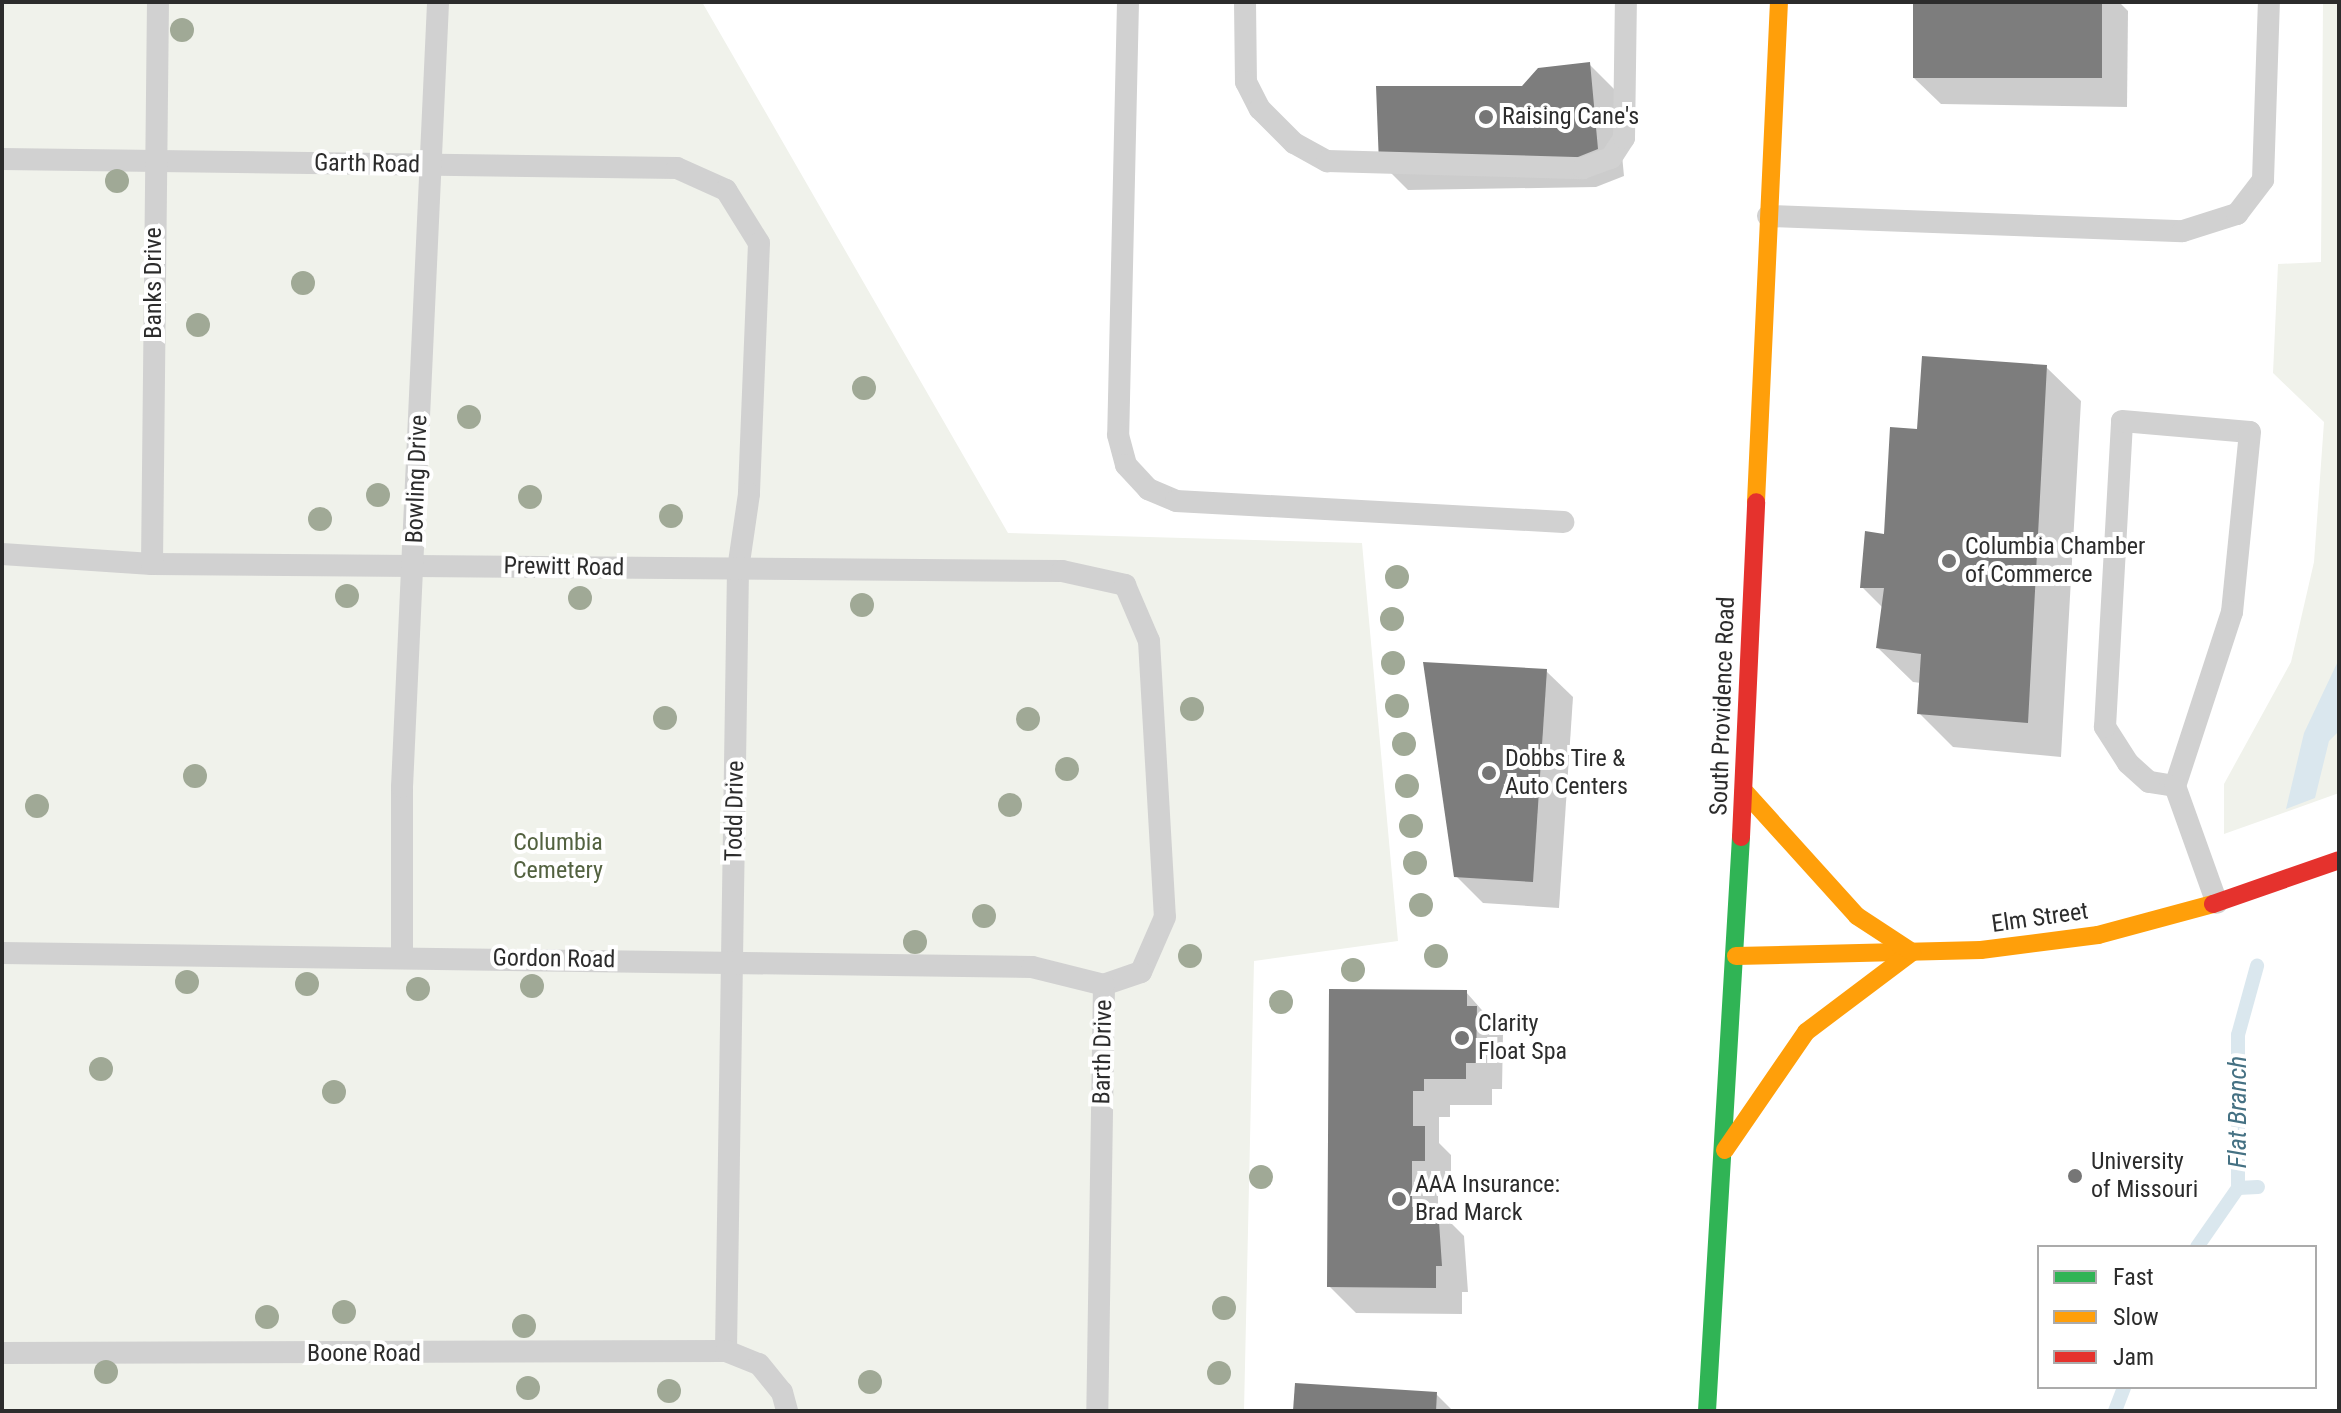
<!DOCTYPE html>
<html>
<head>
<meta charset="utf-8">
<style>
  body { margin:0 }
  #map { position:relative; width:2341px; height:1413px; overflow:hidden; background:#fff; font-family:"Roboto Condensed",sans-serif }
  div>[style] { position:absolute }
  .green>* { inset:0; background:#f0f2eb }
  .water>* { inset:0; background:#dae7ee }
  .shadow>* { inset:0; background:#0003 }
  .stream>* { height:14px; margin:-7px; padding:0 7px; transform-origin:7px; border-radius:7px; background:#dae7ee }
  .building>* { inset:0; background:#7d7d7d; transform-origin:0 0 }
  .lane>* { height:22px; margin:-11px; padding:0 11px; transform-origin:11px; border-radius:11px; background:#d1d1d1 }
  .fast>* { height:18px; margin:-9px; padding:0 9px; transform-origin:9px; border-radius:9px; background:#30b455 }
  .slow>* { height:18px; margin:-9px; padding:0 9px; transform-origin:9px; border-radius:9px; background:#ff9f0a }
  .jam>* { height:18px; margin:-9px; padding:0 9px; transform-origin:9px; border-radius:9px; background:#e5322d }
  .trees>* { width:24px; height:24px; margin:-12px; border-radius:50%; background:#a0a996 }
  .dots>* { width:22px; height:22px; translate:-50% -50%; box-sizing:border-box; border:4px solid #fff; border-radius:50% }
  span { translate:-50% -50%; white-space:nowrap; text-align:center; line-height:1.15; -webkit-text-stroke:8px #fff; paint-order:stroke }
  .poi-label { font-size:24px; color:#2c2c2c }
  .left { translate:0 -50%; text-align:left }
  .street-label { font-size:24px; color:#2c2c2c }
  .park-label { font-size:24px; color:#536240 }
  .water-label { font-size:26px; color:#457183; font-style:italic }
  .frame { position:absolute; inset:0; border:4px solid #2c2c2c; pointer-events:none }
  .legend { position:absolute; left:2037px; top:1245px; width:280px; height:144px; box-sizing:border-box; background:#fff; border:2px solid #ababab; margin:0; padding:10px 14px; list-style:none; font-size:24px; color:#2c2c2c }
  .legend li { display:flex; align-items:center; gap:16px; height:40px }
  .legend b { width:40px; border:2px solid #ababab }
</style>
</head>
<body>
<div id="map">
  <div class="green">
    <div style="clip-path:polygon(2px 2px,702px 2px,1008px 533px,1362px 543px,1398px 941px,1254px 961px,1244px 1411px,2px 1411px)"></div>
    <div style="clip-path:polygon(2323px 2px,2339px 2px,2339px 793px,2224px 834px,2224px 784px,2291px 662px,2314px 562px,2324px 422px,2273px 373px,2278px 264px,2321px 262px)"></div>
  </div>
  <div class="water">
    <div style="clip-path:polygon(2339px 659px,2339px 731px,2329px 741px,2315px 798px,2286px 809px,2304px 733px)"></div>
  </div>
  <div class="shadow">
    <div style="clip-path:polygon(1915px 2px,2119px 2px,2128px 11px,2127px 107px,1941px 104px,1914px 78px)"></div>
    <div style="clip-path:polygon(1589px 64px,1616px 91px,1624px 176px,1596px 187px,1408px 190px,1381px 163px)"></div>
    <div style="clip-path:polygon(2046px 367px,2081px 401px,2061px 757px,1953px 747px,1919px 713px,1921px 683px,1913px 682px,1878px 648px,1883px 608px,1862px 587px,1886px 536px,1918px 431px)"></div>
    <div style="clip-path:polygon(1546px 671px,1573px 697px,1559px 908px,1483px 903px,1456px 876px)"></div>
    <div style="clip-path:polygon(1331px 991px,1466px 992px,1503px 1034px,1502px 1089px,1492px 1089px,1492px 1105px,1450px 1105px,1450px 1117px,1439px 1117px,1439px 1143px,1451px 1155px,1451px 1187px,1438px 1187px,1438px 1210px,1464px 1236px,1468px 1292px,1462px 1292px,1462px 1314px,1356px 1313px,1329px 1286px)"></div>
    <div style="clip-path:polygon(1436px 1394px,1453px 1411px,1296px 1411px)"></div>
  </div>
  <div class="stream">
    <div style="left:2238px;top:1188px;width:20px;rotate:-3deg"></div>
    <div style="left:2197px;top:1247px;width:72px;rotate:-55.2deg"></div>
    <div style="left:2238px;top:1188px;width:153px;rotate:-90deg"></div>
    <div style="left:2238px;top:1035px;width:72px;rotate:-74.6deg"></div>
    <div style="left:2115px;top:1411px;width:26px;rotate:-69deg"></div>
  </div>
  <div class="building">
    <div style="left:1913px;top:2px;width:189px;height:76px"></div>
    <div style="clip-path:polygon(1590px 62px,1598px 149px,1568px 161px,1379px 164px,1376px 86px,1522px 86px,1538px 68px)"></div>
    <div style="clip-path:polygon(1922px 356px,2047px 365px,2028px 723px,1917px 714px,1921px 654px,1876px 648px,1884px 588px,1860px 588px,1865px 531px,1884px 534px,1890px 427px,1917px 429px)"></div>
    <div style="clip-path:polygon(1423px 662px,1547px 669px,1533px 882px,1454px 877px)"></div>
    <div style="clip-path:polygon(1329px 989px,1467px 990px,1467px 1006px,1477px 1006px,1476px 1063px,1466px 1063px,1466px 1079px,1424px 1079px,1424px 1091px,1413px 1091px,1413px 1126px,1425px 1126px,1425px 1161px,1412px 1161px,1412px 1207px,1438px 1207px,1442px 1266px,1436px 1266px,1436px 1288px,1327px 1287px)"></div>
    <div style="clip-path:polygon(1295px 1383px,1437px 1392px,1436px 1411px,1293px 1411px)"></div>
  </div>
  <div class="lane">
    <div style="left:1128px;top:2px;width:433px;rotate:91.3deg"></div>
    <div style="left:1118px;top:435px;width:31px;rotate:75deg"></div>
    <div style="left:1126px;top:465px;width:33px;rotate:47deg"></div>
    <div style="left:1148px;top:489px;width:30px;rotate:23deg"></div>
    <div style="left:1176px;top:501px;width:388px;rotate:3.1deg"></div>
    <div style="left:1245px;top:2px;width:80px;rotate:89.3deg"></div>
    <div style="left:1246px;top:82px;width:30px;rotate:63deg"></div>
    <div style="left:1260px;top:109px;width:48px;rotate:45deg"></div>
    <div style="left:1294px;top:143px;width:38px;rotate:29deg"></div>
    <div style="left:1327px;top:161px;width:256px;rotate:1.6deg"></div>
    <div style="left:1583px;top:168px;width:30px;rotate:-20deg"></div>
    <div style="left:1611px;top:158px;width:24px;rotate:-57deg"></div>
    <div style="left:1624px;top:138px;width:136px;rotate:-89.2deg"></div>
    <div style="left:2px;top:159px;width:675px;rotate:0.76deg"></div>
    <div style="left:677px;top:168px;width:54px;rotate:24.2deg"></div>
    <div style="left:726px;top:190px;width:62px;rotate:58.1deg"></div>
    <div style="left:759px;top:243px;width:251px;rotate:92.3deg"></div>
    <div style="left:749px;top:494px;width:76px;rotate:98.3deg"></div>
    <div style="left:738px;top:569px;width:782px;rotate:90.88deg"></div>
    <div style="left:1768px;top:216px;width:415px;rotate:2.1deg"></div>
    <div style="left:2183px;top:231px;width:57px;rotate:-17.5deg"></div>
    <div style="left:2237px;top:214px;width:43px;rotate:-52.6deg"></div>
    <div style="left:2263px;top:180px;width:178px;rotate:-88.1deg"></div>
    <div style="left:2px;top:554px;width:150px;rotate:3.8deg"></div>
    <div style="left:152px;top:564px;width:910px;rotate:0.44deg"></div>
    <div style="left:1062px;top:571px;width:65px;rotate:12.5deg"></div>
    <div style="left:1125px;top:585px;width:61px;rotate:66.8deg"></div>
    <div style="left:1149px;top:641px;width:276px;rotate:86.7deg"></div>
    <div style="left:1165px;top:917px;width:60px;rotate:113.6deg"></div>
    <div style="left:1141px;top:972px;width:39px;rotate:161deg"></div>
    <div style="left:1104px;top:985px;width:426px;rotate:90.9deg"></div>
    <div style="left:152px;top:564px;width:562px;rotate:-89.39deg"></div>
    <div style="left:2175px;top:786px;width:26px;rotate:-171deg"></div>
    <div style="left:2149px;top:782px;width:28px;rotate:-138deg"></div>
    <div style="left:2128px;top:763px;width:43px;rotate:-122.6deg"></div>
    <div style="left:2105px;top:727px;width:306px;rotate:-86.8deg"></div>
    <div style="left:2122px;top:421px;width:128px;rotate:4.9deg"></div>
    <div style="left:2250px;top:432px;width:181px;rotate:95.7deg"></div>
    <div style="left:2232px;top:612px;width:183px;rotate:108.1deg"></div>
    <div style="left:2175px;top:786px;width:124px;rotate:70.3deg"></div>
    <div style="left:2px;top:953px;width:1030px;rotate:0.78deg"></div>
    <div style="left:1032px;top:967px;width:74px;rotate:14deg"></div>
    <div style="left:402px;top:956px;width:169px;rotate:-90deg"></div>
    <div style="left:402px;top:787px;width:786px;rotate:-87.37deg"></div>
    <div style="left:2px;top:1353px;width:724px;rotate:-0.16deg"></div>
    <div style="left:726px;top:1351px;width:35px;rotate:22deg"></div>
    <div style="left:759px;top:1364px;width:36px;rotate:51deg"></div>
    <div style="left:782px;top:1392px;width:20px;rotate:75deg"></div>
  </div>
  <div class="fast">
    <div style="left:1707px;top:1411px;width:575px;rotate:-86.61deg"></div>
  </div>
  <div class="slow">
    <div style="left:1756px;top:502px;width:501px;rotate:-87.37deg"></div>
    <div style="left:1736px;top:956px;width:245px;rotate:-1.4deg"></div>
    <div style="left:1981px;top:950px;width:118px;rotate:-7.3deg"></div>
    <div style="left:2098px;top:935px;width:119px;rotate:-15.1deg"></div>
    <div style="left:1725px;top:1150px;width:143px;rotate:-55.5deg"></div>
    <div style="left:1806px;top:1032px;width:133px;rotate:-37deg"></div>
    <div style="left:1912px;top:952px;width:66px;rotate:-146.8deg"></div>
    <div style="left:1857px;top:916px;width:169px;rotate:-132.1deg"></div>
  </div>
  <div class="jam">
    <div style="left:1741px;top:837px;width:335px;rotate:-87.4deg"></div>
    <div style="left:2213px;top:904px;width:133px;rotate:-19.2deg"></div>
  </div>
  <div class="trees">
    <div style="left:182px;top:30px"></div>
    <div style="left:117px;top:181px"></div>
    <div style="left:303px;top:283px"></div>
    <div style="left:198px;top:325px"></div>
    <div style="left:864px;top:388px"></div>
    <div style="left:469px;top:417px"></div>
    <div style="left:378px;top:495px"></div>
    <div style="left:530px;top:497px"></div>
    <div style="left:671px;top:516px"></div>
    <div style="left:320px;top:519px"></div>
    <div style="left:1397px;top:577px"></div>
    <div style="left:347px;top:596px"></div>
    <div style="left:580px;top:598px"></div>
    <div style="left:862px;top:605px"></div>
    <div style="left:1392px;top:619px"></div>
    <div style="left:1393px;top:663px"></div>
    <div style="left:1397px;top:706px"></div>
    <div style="left:1192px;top:709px"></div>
    <div style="left:665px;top:718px"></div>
    <div style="left:1028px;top:719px"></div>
    <div style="left:1404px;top:744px"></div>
    <div style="left:1067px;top:769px"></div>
    <div style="left:195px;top:776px"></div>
    <div style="left:1407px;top:786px"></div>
    <div style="left:1010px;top:805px"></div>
    <div style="left:37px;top:806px"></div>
    <div style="left:1411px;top:826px"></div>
    <div style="left:1415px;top:863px"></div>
    <div style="left:1421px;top:905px"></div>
    <div style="left:984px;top:916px"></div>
    <div style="left:915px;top:942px"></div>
    <div style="left:1190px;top:956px"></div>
    <div style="left:1436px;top:956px"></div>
    <div style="left:1353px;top:970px"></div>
    <div style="left:187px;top:982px"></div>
    <div style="left:307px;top:984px"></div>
    <div style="left:532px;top:986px"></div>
    <div style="left:418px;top:989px"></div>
    <div style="left:1281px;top:1002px"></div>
    <div style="left:101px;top:1069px"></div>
    <div style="left:334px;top:1092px"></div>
    <div style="left:1261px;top:1177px"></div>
    <div style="left:1224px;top:1308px"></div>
    <div style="left:344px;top:1312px"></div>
    <div style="left:267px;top:1317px"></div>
    <div style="left:524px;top:1326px"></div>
    <div style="left:106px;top:1372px"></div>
    <div style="left:1219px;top:1373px"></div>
    <div style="left:870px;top:1382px"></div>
    <div style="left:528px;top:1388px"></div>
    <div style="left:669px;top:1391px"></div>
  </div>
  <div class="dots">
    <div style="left:1486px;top:117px;background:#767676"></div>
    <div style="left:1949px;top:561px;background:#767676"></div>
    <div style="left:1489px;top:773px;background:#767676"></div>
    <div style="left:1462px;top:1038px;background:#767676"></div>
    <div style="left:2075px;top:1176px;background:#767676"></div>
    <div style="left:1399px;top:1199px;background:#767676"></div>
  </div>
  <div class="poi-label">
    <span class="left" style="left:1502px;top:117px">Raising Cane's</span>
    <span class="left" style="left:1965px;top:561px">Columbia Chamber<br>of Commerce</span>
    <span class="left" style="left:1505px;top:773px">Dobbs Tire &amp;<br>Auto Centers</span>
    <span class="left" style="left:1478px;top:1038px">Clarity<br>Float Spa</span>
    <span class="left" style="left:2091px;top:1176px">University<br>of Missouri</span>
    <span class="left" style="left:1415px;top:1199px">AAA Insurance:<br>Brad Marck</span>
  </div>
  <div class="street-label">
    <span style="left:367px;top:164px;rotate:1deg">Garth Road</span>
    <span style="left:154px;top:283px;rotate:-90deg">Banks Drive</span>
    <span style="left:417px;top:479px;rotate:-88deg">Bowling Drive</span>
    <span style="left:564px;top:567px;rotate:1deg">Prewitt Road</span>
    <span style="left:1723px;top:706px;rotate:-88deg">South Providence Road</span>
    <span style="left:735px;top:811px;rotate:-89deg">Todd Drive</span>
    <span style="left:2040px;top:918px;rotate:-8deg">Elm Street</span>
    <span style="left:554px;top:959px;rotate:1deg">Gordon Road</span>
    <span style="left:1103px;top:1052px;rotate:-89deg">Barth Drive</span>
    <span style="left:364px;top:1354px">Boone Road</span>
  </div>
  <div class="park-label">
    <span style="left:558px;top:857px">Columbia<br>Cemetery</span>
  </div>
  <div class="water-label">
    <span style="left:2238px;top:1112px;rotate:-90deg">Flat Branch</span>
  </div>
  <div class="frame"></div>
  <ul class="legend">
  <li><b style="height:10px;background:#30b455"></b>Fast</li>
  <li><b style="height:10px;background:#ff9f0a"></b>Slow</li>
  <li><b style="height:10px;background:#e5322d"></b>Jam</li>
  </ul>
</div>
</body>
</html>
